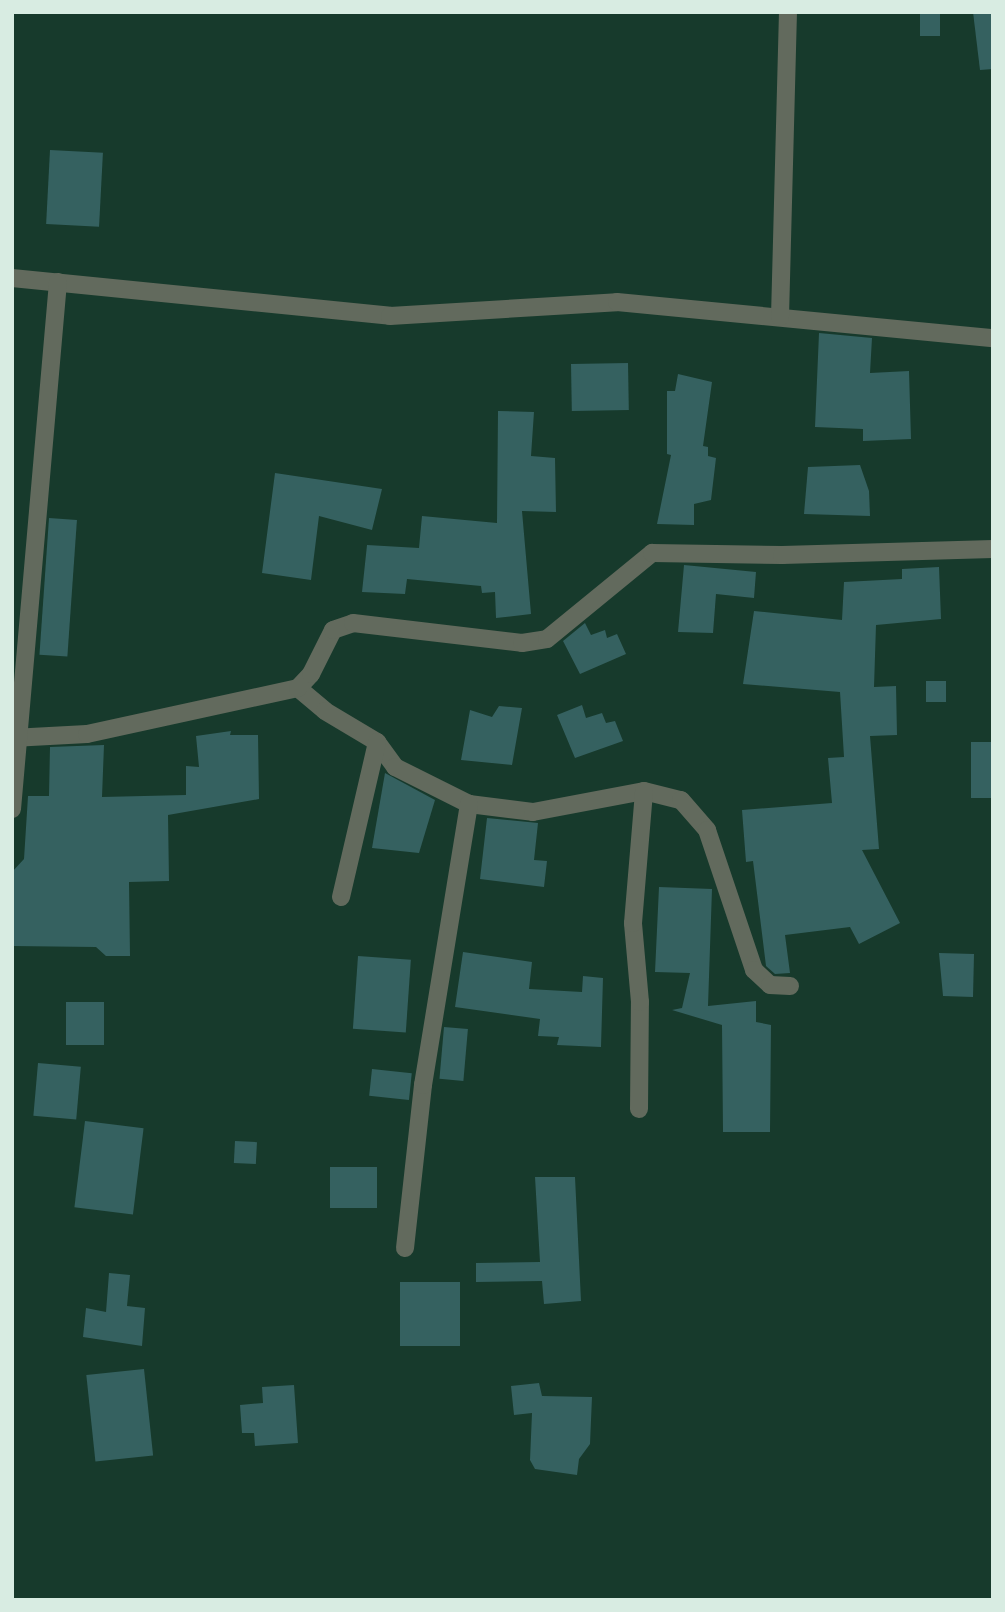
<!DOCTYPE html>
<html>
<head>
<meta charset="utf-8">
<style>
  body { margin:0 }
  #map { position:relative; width:1005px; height:1612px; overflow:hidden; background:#173a2c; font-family:Roboto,sans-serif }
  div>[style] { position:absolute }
  .building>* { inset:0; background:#356160; transform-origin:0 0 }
  .street>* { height:18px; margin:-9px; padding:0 9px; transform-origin:9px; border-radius:9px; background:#626a5d }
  span { translate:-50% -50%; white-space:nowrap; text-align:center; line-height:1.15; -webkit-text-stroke:5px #0f1e17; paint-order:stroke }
  .frame { position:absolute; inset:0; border:14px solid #d8ece2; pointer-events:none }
</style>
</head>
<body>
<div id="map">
  <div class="building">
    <div style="left:920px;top:12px;width:20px;height:24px"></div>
    <div style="clip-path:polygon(973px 12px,993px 12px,993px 69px,980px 70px)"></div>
    <div style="left:50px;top:150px;width:53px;height:74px;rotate:3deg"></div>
    <div style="clip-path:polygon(819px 333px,872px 338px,870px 373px,909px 371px,911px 439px,863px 441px,863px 429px,815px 427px)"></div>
    <div style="left:628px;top:363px;width:47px;height:57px;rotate:89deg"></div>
    <div style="clip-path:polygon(678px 374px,712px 382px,703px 446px,708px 447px,708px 456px,716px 458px,711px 500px,694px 504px,694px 525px,657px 524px,671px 455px,667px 454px,667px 391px,675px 391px)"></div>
    <div style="clip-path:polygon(498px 411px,534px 412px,531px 456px,555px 458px,556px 512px,522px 511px,531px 614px,496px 618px,495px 592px,482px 593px,481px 586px,407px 579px,405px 594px,362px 592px,367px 545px,419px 548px,422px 516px,497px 523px)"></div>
    <div style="clip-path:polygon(860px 465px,869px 491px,870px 516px,804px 514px,808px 467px)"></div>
    <div style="clip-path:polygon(275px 473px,382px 489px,372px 530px,319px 516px,311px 580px,262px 573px)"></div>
    <div style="left:49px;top:518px;width:28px;height:137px;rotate:4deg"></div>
    <div style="clip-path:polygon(684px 565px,756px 572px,754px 598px,716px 594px,713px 633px,678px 632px)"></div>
    <div style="clip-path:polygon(939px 567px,941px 619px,876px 625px,874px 687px,896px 686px,897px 735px,870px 736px,879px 849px,862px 850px,900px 923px,859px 944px,850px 927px,785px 935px,790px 973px,775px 974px,766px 966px,753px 861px,746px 862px,742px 810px,832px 803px,828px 758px,844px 757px,840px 692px,743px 684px,754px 611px,842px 620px,844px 582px,902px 579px,902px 569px)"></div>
    <div style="clip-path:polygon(585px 623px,591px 635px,605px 630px,607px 638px,617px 634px,626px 654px,580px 674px,563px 641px)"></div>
    <div style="left:926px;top:681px;width:20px;height:21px"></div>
    <div style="clip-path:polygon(582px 705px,586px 718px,602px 713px,606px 723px,615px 721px,623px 741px,575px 758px,557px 715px)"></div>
    <div style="clip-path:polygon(499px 706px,522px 708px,512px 765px,461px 760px,470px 710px,492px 717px)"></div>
    <div style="clip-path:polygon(231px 731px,230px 735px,258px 735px,259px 799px,168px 815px,169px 881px,129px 882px,130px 956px,106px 956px,96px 947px,12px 946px,12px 872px,24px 859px,28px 796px,49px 796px,50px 747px,104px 745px,102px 797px,186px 795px,186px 766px,199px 767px,196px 736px)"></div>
    <div style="left:993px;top:742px;width:56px;height:22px;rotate:90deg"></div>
    <div style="clip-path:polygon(385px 773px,435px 800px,419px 853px,372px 848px)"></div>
    <div style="clip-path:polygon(487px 818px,538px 823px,534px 860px,547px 861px,544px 887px,480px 879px)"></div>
    <div style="clip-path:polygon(659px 887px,712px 889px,708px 1006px,756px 1001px,756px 1022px,771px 1025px,770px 1132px,723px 1132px,722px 1025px,672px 1010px,682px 1008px,690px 973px,655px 972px)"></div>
    <div style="clip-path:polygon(463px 952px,532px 962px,529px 989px,582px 992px,583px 976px,603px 978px,601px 1047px,557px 1045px,559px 1037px,538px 1036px,540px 1019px,455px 1007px)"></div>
    <div style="clip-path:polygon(939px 953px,974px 954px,973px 997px,943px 996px)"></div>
    <div style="left:358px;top:956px;width:53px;height:73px;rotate:4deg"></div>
    <div style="left:66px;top:1002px;width:38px;height:43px"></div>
    <div style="left:444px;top:1027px;width:24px;height:52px;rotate:5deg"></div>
    <div style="left:38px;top:1063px;width:43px;height:53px;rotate:5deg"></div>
    <div style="left:372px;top:1069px;width:40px;height:27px;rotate:6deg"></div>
    <div style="left:85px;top:1121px;width:59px;height:87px;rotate:7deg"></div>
    <div style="left:235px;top:1141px;width:22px;height:22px;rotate:3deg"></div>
    <div style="left:330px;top:1167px;width:47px;height:41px"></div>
    <div style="clip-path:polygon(535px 1177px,575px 1177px,581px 1301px,544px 1304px,542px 1281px,476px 1282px,476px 1263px,540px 1262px)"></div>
    <div style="clip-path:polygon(109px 1273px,130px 1275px,127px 1306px,145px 1308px,142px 1346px,83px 1337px,86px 1308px,106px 1312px)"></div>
    <div style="left:400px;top:1282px;width:60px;height:64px"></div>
    <div style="left:144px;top:1369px;width:87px;height:58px;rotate:84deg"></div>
    <div style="clip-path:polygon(539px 1383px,542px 1396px,592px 1397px,590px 1444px,579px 1459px,577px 1475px,535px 1469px,530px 1460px,532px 1413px,514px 1415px,511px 1386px)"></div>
    <div style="clip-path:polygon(294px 1385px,298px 1443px,255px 1446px,254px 1433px,242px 1433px,240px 1405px,263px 1403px,262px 1387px)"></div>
  </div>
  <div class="street">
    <div style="left:12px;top:278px;width:380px;rotate:5.7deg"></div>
    <div style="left:390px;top:316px;width:227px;rotate:-3.5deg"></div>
    <div style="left:617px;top:302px;width:378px;rotate:5.5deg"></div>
    <div style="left:780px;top:317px;width:305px;rotate:-88.5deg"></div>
    <div style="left:298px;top:688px;width:35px;rotate:40deg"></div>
    <div style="left:325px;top:711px;width:61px;rotate:30.8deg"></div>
    <div style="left:377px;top:742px;width:31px;rotate:54deg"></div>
    <div style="left:395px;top:767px;width:83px;rotate:26.6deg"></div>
    <div style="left:469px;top:804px;width:64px;rotate:7.1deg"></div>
    <div style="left:533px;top:812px;width:113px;rotate:-10.7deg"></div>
    <div style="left:644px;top:791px;width:38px;rotate:14deg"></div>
    <div style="left:681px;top:800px;width:40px;rotate:49deg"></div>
    <div style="left:707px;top:830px;width:148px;rotate:71.4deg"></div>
    <div style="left:754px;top:970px;width:22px;rotate:43deg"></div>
    <div style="left:770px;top:985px;width:20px;rotate:3deg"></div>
    <div style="left:12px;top:738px;width:75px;rotate:-3.1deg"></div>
    <div style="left:87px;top:734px;width:216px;rotate:-12.3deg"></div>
    <div style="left:298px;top:688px;width:19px;rotate:-47deg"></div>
    <div style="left:311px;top:674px;width:49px;rotate:-63.4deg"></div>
    <div style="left:333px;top:630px;width:21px;rotate:-19deg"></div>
    <div style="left:353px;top:623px;width:170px;rotate:6.7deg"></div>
    <div style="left:522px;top:643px;width:25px;rotate:-9deg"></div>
    <div style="left:547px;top:639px;width:136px;rotate:-39.3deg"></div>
    <div style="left:652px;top:553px;width:130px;rotate:0.9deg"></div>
    <div style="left:782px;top:555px;width:211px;rotate:-1.6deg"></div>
    <div style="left:12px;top:809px;width:529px;rotate:-85.01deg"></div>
    <div style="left:341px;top:897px;width:159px;rotate:-76.9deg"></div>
    <div style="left:639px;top:1109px;width:107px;rotate:-89.5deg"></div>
    <div style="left:640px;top:1002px;width:79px;rotate:-95.1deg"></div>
    <div style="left:633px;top:923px;width:132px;rotate:-85.2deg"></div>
    <div style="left:405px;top:1248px;width:164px;rotate:-83.7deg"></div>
    <div style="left:423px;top:1085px;width:285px;rotate:-80.7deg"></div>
  </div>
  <div class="frame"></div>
</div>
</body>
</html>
